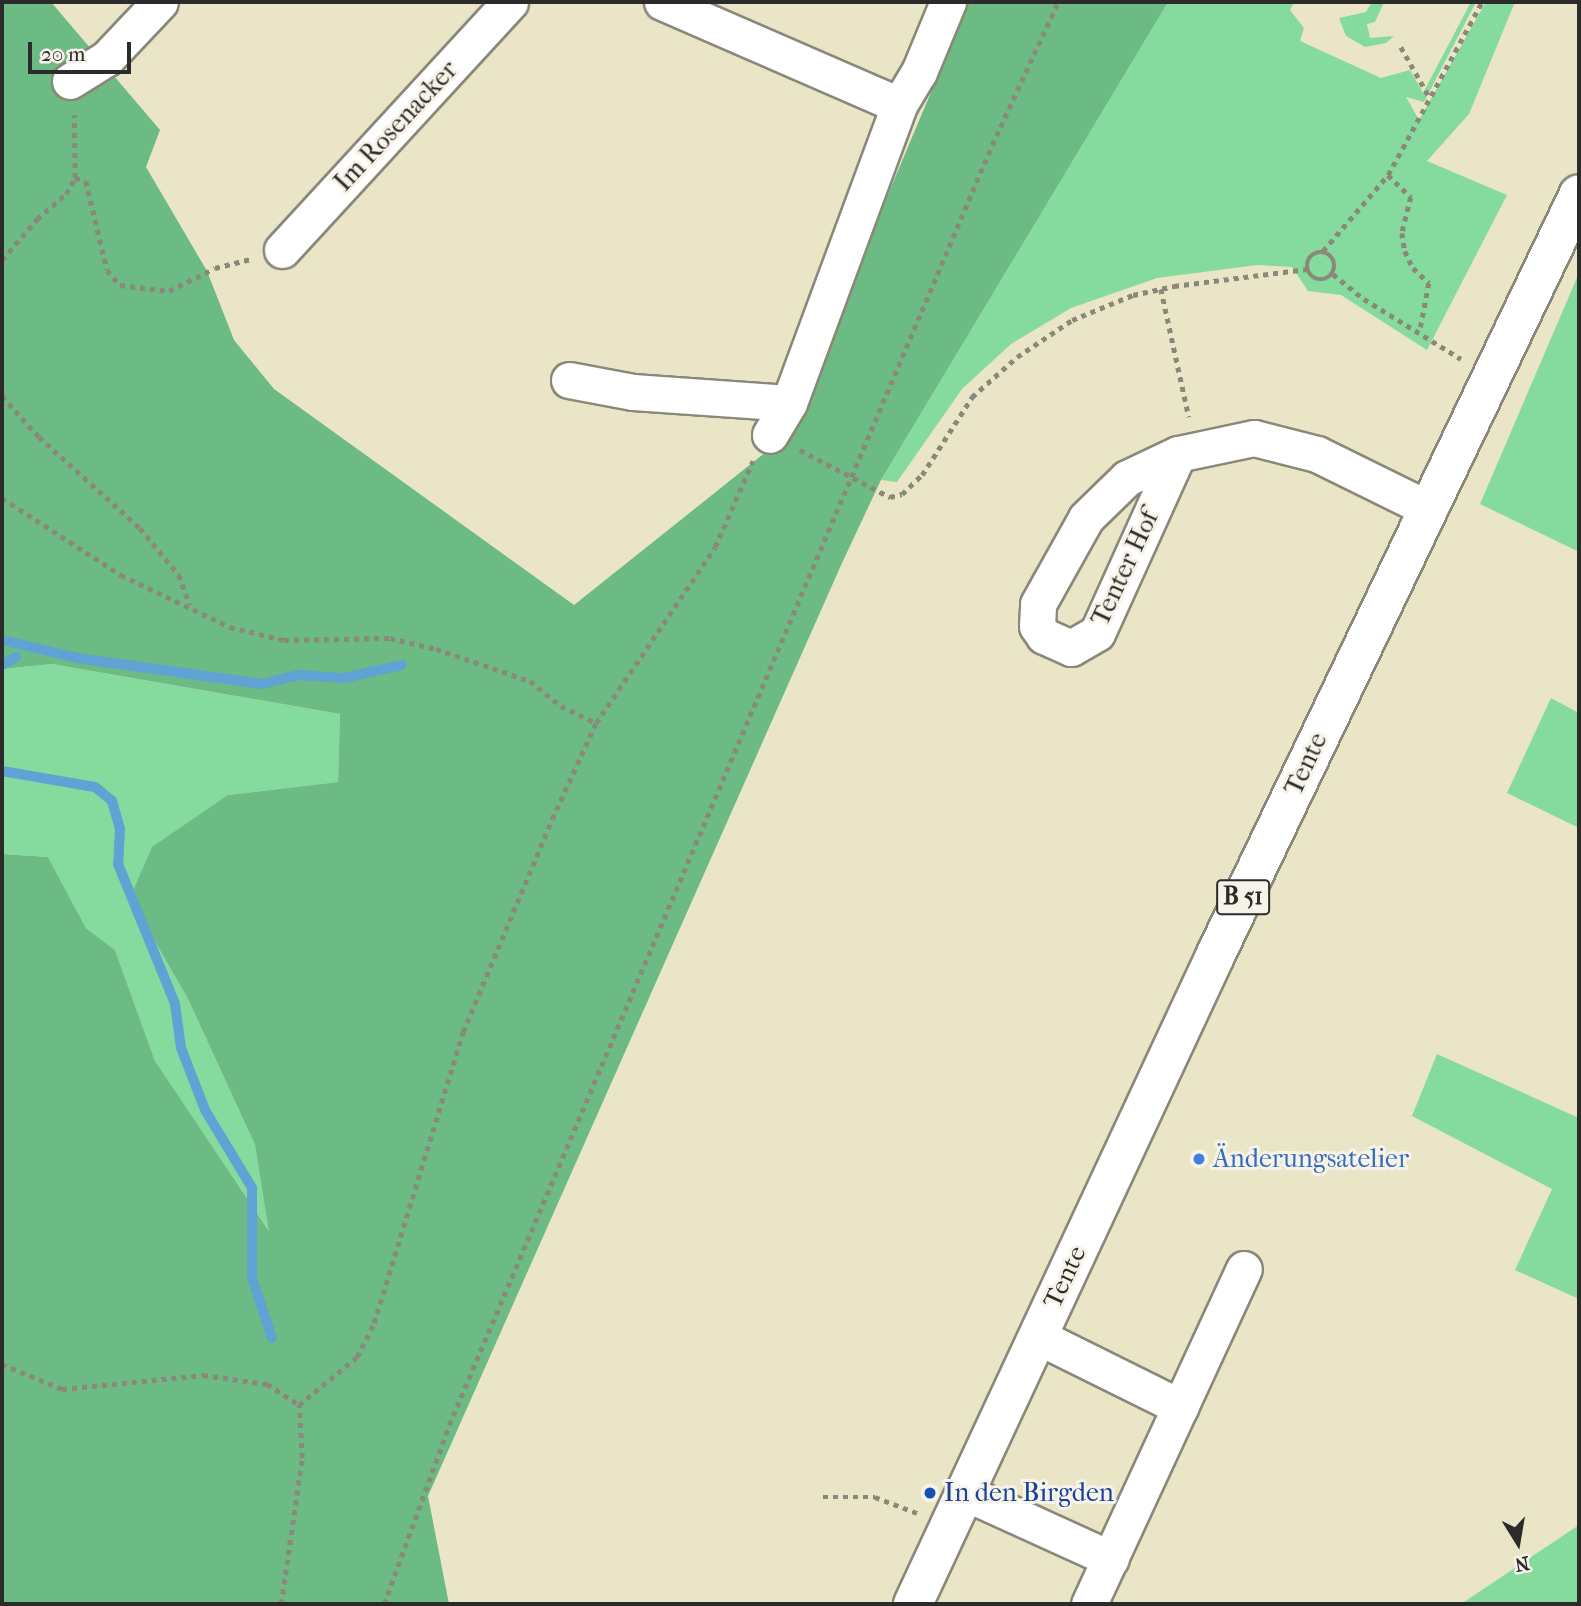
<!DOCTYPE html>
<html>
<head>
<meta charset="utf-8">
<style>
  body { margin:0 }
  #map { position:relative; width:1581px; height:1606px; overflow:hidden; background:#eae5c7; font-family:"IM FELL French Canon",serif }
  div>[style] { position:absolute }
  .green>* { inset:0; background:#85da9d }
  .forest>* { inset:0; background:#6cba84 }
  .stream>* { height:10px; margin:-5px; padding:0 5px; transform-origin:5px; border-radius:5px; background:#5ea3d3 }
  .path>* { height:4.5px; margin-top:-2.25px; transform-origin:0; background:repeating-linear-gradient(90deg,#8a8879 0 5px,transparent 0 10px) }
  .path>.ring { margin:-2.25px; padding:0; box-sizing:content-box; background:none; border:4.5px solid #8a8879; border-radius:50% }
  .roads { filter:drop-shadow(2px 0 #8a8879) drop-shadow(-2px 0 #8a8879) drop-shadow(0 2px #8a8879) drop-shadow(0 -2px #8a8879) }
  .minor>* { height:35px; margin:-17.5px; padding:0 17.5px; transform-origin:17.5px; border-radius:17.5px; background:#fff }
  .major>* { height:38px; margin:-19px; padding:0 19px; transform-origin:19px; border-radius:19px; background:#fff }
  .dots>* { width:19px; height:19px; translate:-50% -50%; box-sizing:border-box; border:4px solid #f7f3e8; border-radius:50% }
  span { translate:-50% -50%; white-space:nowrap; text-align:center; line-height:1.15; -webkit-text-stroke:6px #f7f3e8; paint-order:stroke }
  .shield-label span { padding:2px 5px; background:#f7f3e8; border:2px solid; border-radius:5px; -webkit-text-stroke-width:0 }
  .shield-label { font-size:24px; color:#2b2b2b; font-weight:700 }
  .street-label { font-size:26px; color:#2b2b2b }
  .shop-label { font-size:26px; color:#366cbe }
  .left { translate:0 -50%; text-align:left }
  .transit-label { font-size:26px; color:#164399 }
  .frame { position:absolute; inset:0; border:4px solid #2b2b2b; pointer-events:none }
  .north { position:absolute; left:1483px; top:1508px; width:70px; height:70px; -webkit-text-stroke:5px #f7f3e8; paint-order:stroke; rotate:169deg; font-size:19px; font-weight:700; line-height:28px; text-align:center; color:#2b2b2b }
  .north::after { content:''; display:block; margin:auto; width:24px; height:32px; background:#2b2b2b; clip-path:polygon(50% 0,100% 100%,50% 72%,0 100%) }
  .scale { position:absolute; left:28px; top:42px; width:103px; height:32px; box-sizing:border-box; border:4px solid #2b2b2b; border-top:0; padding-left:9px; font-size:21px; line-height:24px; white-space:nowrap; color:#2b2b2b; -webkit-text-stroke:5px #f7f3e8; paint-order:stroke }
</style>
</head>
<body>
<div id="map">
  <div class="green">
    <div style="clip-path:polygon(1168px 2px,1294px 2px,1290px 10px,1304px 28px,1300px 41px,1381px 78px,1410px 70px,1423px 93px,1471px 2px,1476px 2px,1424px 102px,1406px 97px,1419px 120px,1486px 2px,1515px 2px,1469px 114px,1427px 161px,1507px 195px,1427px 350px,1341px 295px,1308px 291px,1292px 267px,1257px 265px,1157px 278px,1071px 308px,1011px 344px,962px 389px,897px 482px,881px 480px)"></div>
    <div style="clip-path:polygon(1372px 2px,1384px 2px,1375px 22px,1367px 24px,1370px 38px,1394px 36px,1386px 43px,1365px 47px,1346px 36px,1339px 18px,1366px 12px)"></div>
    <div style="clip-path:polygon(1579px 273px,1579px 552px,1480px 504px)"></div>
    <div style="clip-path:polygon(52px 664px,340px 714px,338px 782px,228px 795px,130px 898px,188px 999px,255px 1145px,270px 1232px,155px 1061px,115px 950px,86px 928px,48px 857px,2px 854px,2px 669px)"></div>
    <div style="clip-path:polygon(1551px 698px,1579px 713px,1579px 828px,1507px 793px)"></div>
    <div style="clip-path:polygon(1437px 1054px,1579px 1118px,1579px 1299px,1515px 1270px,1552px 1189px,1412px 1116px)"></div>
    <div style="clip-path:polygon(1579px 1525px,1579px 1604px,1461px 1604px)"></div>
  </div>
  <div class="forest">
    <div style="clip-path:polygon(2px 2px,51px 2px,160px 130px,146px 167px,207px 271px,234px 340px,274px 389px,574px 605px,766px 452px,806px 389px,969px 2px,1168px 2px,881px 480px,842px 563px,428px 1496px,449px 1604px,2px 1604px,2px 854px,48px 857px,86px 928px,115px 950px,155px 1061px,269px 1231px,255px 1145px,188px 999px,130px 898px,152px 847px,228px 795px,338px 782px,340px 714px,52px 664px,2px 669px)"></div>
  </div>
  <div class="stream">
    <div style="left:2px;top:640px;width:77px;rotate:13.5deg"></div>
    <div style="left:77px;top:658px;width:187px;rotate:8deg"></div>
    <div style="left:262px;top:684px;width:37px;rotate:-14deg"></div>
    <div style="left:298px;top:675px;width:46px;rotate:3.7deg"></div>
    <div style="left:344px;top:678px;width:59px;rotate:-12.6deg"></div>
    <div style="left:2px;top:665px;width:16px;rotate:-30deg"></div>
    <div style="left:2px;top:771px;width:94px;rotate:9.8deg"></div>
    <div style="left:95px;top:787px;width:22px;rotate:39deg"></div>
    <div style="left:112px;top:801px;width:29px;rotate:74deg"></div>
    <div style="left:120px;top:829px;width:35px;rotate:93deg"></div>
    <div style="left:118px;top:864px;width:151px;rotate:67.8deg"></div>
    <div style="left:175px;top:1004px;width:44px;rotate:82.2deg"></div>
    <div style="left:181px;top:1048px;width:66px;rotate:68.8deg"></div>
    <div style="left:205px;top:1110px;width:91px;rotate:58.9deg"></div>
    <div style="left:252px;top:1188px;width:90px;rotate:90deg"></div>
    <div style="left:252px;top:1278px;width:63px;rotate:71.6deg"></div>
  </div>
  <div class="path">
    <div style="left:1401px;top:47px;width:59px;rotate:60.4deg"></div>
    <div style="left:1388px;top:175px;width:32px;rotate:44deg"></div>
    <div style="left:1411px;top:197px;width:37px;rotate:104deg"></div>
    <div style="left:1402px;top:233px;width:18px;rotate:81deg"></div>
    <div style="left:1405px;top:251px;width:19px;rotate:65deg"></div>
    <div style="left:1413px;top:268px;width:22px;rotate:43deg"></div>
    <div style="left:1429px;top:283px;width:49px;rotate:100.6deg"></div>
    <div style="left:75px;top:178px;width:11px;rotate:15deg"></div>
    <div style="left:86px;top:181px;width:91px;rotate:76.7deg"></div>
    <div style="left:107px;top:270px;width:20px;rotate:49deg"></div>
    <div style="left:120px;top:285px;width:49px;rotate:7deg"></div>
    <div style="left:169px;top:291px;width:51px;rotate:-26.6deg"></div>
    <div style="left:215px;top:268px;width:37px;rotate:-14deg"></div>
    <div style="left:1323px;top:251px;width:100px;rotate:-49.5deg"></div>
    <div style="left:1388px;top:175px;width:197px;rotate:-61.5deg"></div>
    <div class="ring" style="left:1307px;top:252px;width:23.5px;height:23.5px"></div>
    <div style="left:2px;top:260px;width:54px;rotate:-49.5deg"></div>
    <div style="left:37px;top:219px;width:38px;rotate:-41deg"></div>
    <div style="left:66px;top:194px;width:18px;rotate:-61deg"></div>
    <div style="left:75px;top:178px;width:63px;rotate:-90.9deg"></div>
    <div style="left:1333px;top:274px;width:40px;rotate:39deg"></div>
    <div style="left:1364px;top:299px;width:114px;rotate:31.7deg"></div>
    <div style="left:1161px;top:289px;width:131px;rotate:77.7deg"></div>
    <div style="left:2px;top:396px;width:55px;rotate:47.9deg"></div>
    <div style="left:39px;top:437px;width:136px;rotate:42deg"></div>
    <div style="left:140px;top:528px;width:61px;rotate:50.3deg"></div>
    <div style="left:179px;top:575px;width:32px;rotate:70deg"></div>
    <div style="left:800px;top:450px;width:102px;rotate:27.6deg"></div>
    <div style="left:890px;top:497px;width:12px;rotate:-14deg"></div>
    <div style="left:902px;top:494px;width:28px;rotate:-44deg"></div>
    <div style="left:922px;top:475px;width:93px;rotate:-57.3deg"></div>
    <div style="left:972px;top:397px;width:60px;rotate:-41.6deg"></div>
    <div style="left:1017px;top:357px;width:66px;rotate:-33.9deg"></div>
    <div style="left:1072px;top:320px;width:66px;rotate:-22.3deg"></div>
    <div style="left:1133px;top:295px;width:42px;rotate:-12.4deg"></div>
    <div style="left:1174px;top:286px;width:134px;rotate:-7.3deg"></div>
    <div style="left:2px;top:498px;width:142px;rotate:32.9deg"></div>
    <div style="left:121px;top:575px;width:121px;rotate:25.5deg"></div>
    <div style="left:230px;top:627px;width:56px;rotate:13.5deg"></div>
    <div style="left:284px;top:640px;width:106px;rotate:-1.1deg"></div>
    <div style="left:390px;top:638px;width:47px;rotate:13.4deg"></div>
    <div style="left:436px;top:649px;width:99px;rotate:18.8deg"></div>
    <div style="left:530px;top:681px;width:40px;rotate:39deg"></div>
    <div style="left:561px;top:706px;width:39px;rotate:26deg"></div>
    <div style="left:2px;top:1364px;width:65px;rotate:22.6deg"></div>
    <div style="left:62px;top:1389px;width:142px;rotate:-5.7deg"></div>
    <div style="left:203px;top:1375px;width:65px;rotate:8deg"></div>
    <div style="left:267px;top:1384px;width:38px;rotate:33deg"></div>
    <div style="left:823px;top:1497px;width:52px"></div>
    <div style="left:875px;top:1497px;width:45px;rotate:20.9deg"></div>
    <div style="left:281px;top:1604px;width:148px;rotate:-81.8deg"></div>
    <div style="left:302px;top:1458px;width:53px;rotate:-93.2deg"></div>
    <div style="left:299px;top:1405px;width:75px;rotate:-39.6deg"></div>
    <div style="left:357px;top:1357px;width:38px;rotate:-63deg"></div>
    <div style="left:374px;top:1323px;width:304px;rotate:-73deg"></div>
    <div style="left:463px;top:1032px;width:231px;rotate:-67.3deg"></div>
    <div style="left:552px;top:819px;width:106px;rotate:-65.4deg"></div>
    <div style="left:596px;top:723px;width:212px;rotate:-55.9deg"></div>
    <div style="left:715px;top:547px;width:94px;rotate:-66.2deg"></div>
    <div style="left:384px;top:1604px;width:190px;rotate:-70deg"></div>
    <div style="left:449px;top:1425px;width:1390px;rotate:-67.01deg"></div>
    <div style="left:992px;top:145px;width:157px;rotate:-65.2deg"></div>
  </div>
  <div class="roads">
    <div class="minor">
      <div style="left:662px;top:2px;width:258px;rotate:23.5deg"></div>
      <div style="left:70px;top:81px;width:44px;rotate:-31.9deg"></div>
      <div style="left:107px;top:58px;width:77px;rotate:-46.6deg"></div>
      <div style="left:282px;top:250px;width:337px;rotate:-47.4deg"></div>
      <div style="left:569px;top:380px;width:65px;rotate:10.6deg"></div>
      <div style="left:633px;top:392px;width:156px;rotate:4deg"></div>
      <div style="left:789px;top:403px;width:37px;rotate:121deg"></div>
      <div style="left:789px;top:403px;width:318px;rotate:-69.7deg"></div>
      <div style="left:899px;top:105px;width:39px;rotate:-59deg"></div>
      <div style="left:919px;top:72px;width:76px;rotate:-67.5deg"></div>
      <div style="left:1178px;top:454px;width:196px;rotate:114.3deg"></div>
      <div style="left:1097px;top:633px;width:30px;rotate:150deg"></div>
      <div style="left:1071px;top:648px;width:30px;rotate:-156deg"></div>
      <div style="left:1044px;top:636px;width:12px;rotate:-125deg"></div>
      <div style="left:1037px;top:626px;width:22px;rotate:-87deg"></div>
      <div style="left:1038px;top:604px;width:98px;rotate:-60.8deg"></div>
      <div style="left:1086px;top:518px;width:57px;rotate:-44.3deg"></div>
      <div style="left:1127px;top:478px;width:56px;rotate:-25.2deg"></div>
      <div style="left:1178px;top:454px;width:78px;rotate:-11.9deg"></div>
      <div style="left:1254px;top:438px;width:65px;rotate:14.3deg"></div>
      <div style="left:1317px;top:454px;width:125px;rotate:26.2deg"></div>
      <div style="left:1037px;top:1336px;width:160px;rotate:26.4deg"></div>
      <div style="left:966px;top:1493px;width:159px;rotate:24.5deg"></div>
      <div style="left:1089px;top:1604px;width:369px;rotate:-65.2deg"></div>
    </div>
    <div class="major">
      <div style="left:913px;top:1604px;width:715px;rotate:-65.01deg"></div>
      <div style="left:1215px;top:956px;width:844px;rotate:-64.47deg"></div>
    </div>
  </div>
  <div class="dots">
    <div style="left:1199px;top:1159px;background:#3f7fe0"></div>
    <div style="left:930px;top:1493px;background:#1a4fb4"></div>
  </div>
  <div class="shield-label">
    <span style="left:1243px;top:897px">B 51</span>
  </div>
  <div class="street-label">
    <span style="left:396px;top:126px;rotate:-47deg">Im Rosenacker</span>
    <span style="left:1125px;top:568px;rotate:-65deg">Tenter Hof</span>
    <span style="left:1306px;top:764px;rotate:-65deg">Tente</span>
    <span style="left:1065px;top:1277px;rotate:-65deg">Tente</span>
  </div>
  <div class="shop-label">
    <span class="left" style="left:1213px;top:1159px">Änderungsatelier</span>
  </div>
  <div class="transit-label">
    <span class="left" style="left:944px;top:1493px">In den Birgden</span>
  </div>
  <div class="frame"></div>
  <div class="north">N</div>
  <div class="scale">20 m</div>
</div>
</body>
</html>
